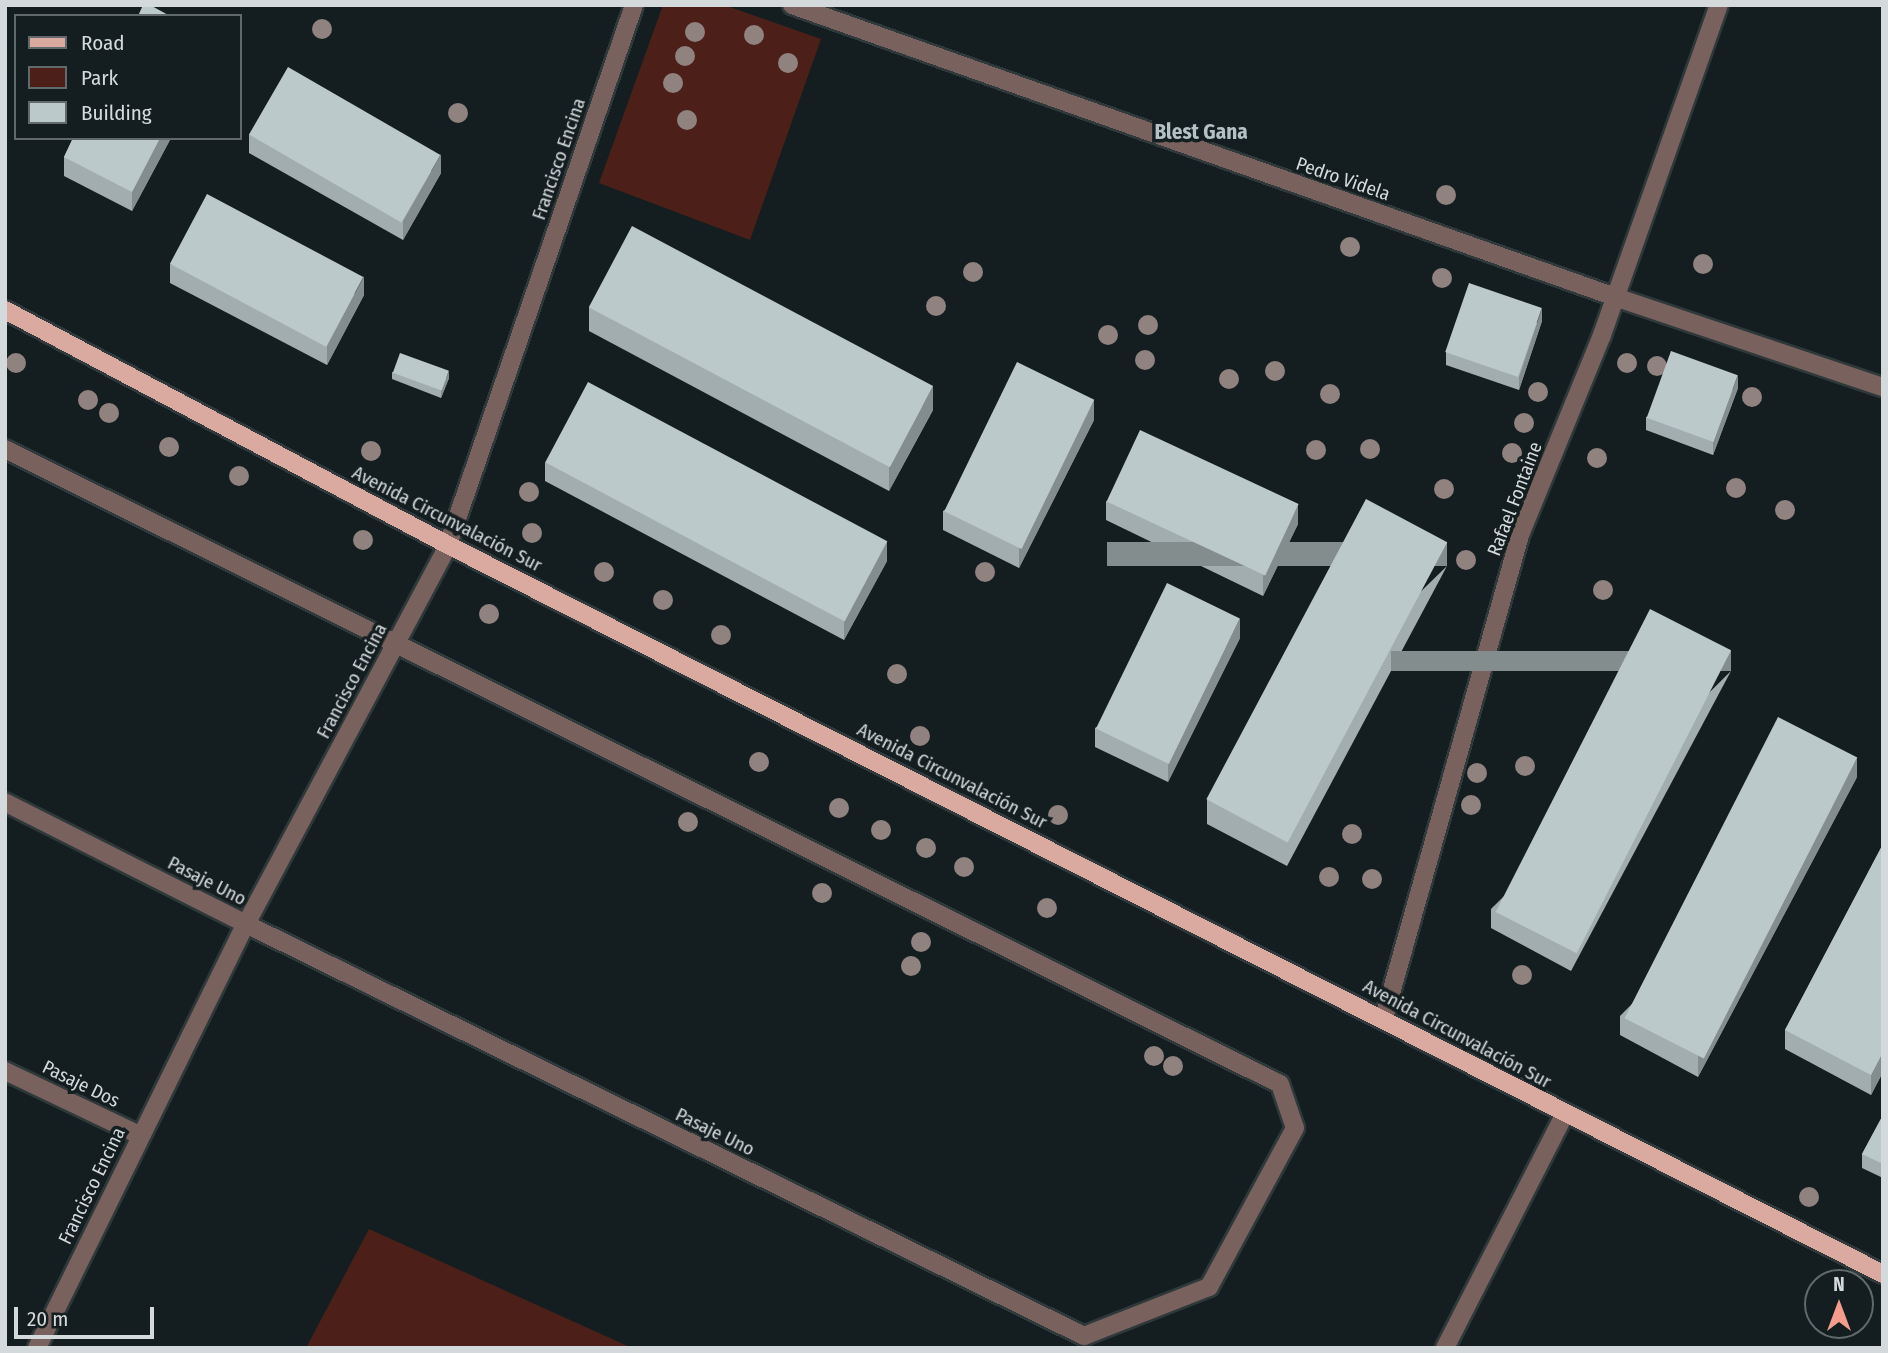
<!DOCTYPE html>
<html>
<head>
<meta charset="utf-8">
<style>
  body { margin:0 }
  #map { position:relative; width:1888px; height:1353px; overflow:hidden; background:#141e20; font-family:"Fira Sans Condensed",sans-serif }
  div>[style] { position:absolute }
  .green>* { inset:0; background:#4c2019 }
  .roads { filter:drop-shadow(2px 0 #2f383a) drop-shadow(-2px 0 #2f383a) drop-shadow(0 2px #2f383a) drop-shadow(0 -2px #2f383a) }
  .minor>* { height:18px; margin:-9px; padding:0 9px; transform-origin:9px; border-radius:9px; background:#79625d }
  .major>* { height:18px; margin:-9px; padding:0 9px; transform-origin:9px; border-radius:9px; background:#daa9a0 }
  .trees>* { width:20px; height:20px; margin:-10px; border-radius:50%; background:#90827f }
  .wall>* { inset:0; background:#a2adaf }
  .shaded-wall>* { inset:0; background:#848d8e; transform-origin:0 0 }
  .building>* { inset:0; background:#bcc9cb; transform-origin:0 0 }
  span { translate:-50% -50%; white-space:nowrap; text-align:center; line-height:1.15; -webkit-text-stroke:7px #141e20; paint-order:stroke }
  .street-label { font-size:19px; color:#d4dadb }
  .neighbourhood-label { font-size:21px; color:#b5c2c5; font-weight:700 }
  .frame { position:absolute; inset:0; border:7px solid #d4dadb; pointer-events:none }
  .legend { position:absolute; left:14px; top:14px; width:228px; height:126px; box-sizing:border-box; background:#141e20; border:2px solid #61696b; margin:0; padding:9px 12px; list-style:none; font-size:21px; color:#d4dadb }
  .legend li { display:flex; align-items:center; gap:14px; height:35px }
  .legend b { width:35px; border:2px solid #61696b }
  .north { position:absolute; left:1804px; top:1269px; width:70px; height:70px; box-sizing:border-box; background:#141e20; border:2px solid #61696b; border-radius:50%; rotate:0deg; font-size:19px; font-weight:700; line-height:28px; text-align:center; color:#d4dadb }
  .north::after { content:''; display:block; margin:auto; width:24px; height:32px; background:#f49d8d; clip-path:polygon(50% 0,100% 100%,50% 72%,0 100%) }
  .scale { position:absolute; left:14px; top:1307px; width:140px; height:32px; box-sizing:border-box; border:4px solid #d4dadb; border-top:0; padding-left:9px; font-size:21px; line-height:24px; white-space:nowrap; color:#d4dadb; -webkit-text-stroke:5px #141e20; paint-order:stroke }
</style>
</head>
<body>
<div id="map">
  <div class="green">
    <div style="clip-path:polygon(663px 5px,724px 5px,821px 39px,750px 240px,599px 183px)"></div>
    <div style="clip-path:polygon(369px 1229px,632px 1348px,306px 1348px)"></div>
  </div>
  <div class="roads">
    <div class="minor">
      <div style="left:792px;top:5px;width:873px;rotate:19.53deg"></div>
      <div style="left:1615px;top:297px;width:283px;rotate:18.6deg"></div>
      <div style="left:5px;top:449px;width:1424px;rotate:26.48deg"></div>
      <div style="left:1280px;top:1084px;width:46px;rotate:71.2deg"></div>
      <div style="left:1295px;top:1128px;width:181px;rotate:118.4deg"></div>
      <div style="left:1209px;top:1287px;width:134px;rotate:158.6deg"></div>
      <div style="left:1084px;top:1336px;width:934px;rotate:-153.82deg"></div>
      <div style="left:246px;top:924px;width:270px;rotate:-153.2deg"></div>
      <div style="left:1384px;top:1018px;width:502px;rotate:-74.27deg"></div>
      <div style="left:1520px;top:535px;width:216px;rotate:-67.7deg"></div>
      <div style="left:1602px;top:335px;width:350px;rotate:-70.5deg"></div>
      <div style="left:5px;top:1071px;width:148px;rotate:25.5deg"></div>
      <div style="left:37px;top:1348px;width:473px;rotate:-63.8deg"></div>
      <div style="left:246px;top:924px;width:429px;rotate:-61.9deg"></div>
      <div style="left:448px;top:545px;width:571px;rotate:-70.99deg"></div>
      <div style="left:1445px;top:1348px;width:263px;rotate:-62.9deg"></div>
    </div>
    <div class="major">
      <div style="left:5px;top:310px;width:501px;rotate:27.94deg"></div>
      <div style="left:448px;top:545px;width:1610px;rotate:26.93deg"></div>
    </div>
  </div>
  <div class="trees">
    <div style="left:322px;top:29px"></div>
    <div style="left:695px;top:32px"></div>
    <div style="left:754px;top:35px"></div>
    <div style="left:685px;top:56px"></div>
    <div style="left:788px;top:63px"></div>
    <div style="left:673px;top:83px"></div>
    <div style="left:458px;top:113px"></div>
    <div style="left:687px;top:120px"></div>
    <div style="left:1446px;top:195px"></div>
    <div style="left:1350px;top:247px"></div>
    <div style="left:1703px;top:264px"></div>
    <div style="left:973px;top:272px"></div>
    <div style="left:1442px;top:278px"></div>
    <div style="left:936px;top:306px"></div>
    <div style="left:1148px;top:325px"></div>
    <div style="left:1108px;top:335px"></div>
    <div style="left:1145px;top:360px"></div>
    <div style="left:16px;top:363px"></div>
    <div style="left:1627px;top:363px"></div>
    <div style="left:1657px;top:366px"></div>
    <div style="left:1275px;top:371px"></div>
    <div style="left:1229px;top:379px"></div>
    <div style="left:1538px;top:392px"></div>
    <div style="left:1330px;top:394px"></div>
    <div style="left:1752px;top:397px"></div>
    <div style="left:88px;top:400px"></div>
    <div style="left:109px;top:413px"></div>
    <div style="left:1524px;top:423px"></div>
    <div style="left:169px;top:447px"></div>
    <div style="left:1370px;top:449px"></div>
    <div style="left:1316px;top:450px"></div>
    <div style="left:371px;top:451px"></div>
    <div style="left:1512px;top:453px"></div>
    <div style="left:1597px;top:458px"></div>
    <div style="left:239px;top:476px"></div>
    <div style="left:1736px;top:488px"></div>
    <div style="left:1444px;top:489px"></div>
    <div style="left:529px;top:492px"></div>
    <div style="left:1785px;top:510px"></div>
    <div style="left:532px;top:533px"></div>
    <div style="left:363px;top:540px"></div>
    <div style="left:1466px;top:560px"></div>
    <div style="left:604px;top:572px"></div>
    <div style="left:985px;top:572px"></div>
    <div style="left:1603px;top:590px"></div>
    <div style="left:663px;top:600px"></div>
    <div style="left:489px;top:614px"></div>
    <div style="left:721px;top:635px"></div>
    <div style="left:897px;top:674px"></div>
    <div style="left:920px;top:736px"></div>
    <div style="left:759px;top:762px"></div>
    <div style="left:1525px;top:766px"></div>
    <div style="left:1477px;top:773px"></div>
    <div style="left:1471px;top:805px"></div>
    <div style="left:839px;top:808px"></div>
    <div style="left:1058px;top:815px"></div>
    <div style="left:688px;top:822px"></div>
    <div style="left:881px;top:830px"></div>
    <div style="left:1352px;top:834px"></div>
    <div style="left:926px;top:848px"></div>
    <div style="left:964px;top:867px"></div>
    <div style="left:1329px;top:877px"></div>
    <div style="left:1372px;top:879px"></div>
    <div style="left:822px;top:893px"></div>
    <div style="left:1047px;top:908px"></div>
    <div style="left:921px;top:942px"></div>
    <div style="left:911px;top:966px"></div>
    <div style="left:1522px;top:975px"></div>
    <div style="left:1154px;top:1056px"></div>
    <div style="left:1173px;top:1066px"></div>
    <div style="left:1809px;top:1197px"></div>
  </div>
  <div class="wall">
    <div style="clip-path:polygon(249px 134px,441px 173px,403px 240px,249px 153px)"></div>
    <div style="clip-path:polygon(73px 138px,171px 138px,132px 211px,64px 176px,64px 157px)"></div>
    <div style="clip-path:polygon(170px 264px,364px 295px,327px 365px,170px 283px)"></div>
    <div style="clip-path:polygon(589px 307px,933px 410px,889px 491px,589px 331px)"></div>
    <div style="clip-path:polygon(1542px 321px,1519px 390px,1446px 365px,1446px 352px)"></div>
    <div style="clip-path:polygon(392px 372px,449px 378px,441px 398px,392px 379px)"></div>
    <div style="clip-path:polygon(1738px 388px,1713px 455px,1646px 430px,1646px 417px)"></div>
    <div style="clip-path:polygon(1094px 420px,1019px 568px,943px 530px,943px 511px)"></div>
    <div style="clip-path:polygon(545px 462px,887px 561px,844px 640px,545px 481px)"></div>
    <div style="clip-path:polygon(1106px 501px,1298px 524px,1263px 596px,1106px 520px)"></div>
    <div style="clip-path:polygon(1447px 566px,1287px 866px,1207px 824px,1207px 800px)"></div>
    <div style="clip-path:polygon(1240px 638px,1168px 782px,1095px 747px,1095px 728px)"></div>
    <div style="clip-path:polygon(1731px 671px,1571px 971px,1491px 928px,1491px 909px)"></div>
    <div style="clip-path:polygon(1857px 777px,1698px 1077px,1620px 1035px,1620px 1016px)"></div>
    <div style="clip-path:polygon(1883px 844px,1883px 1072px,1871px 1095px,1785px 1049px,1785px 1030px)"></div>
    <div style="clip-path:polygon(1883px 1115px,1883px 1178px,1862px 1168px,1862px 1154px)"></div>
  </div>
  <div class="shaded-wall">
    <div style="clip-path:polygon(160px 138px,171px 138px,132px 211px,132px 192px)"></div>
    <div style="clip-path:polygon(441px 154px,441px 173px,403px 240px,403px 221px)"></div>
    <div style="clip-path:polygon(364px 276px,364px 295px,327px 365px,327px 346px)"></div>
    <div style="clip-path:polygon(1542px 308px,1542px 321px,1519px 390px,1519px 377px)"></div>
    <div style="clip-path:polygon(449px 371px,449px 378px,441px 398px,441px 391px)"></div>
    <div style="clip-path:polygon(1738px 375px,1738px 388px,1713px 455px,1713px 442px)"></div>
    <div style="clip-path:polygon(933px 386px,933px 410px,889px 491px,889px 467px)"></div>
    <div style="clip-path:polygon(1094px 400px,1094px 420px,1019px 568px,1019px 549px)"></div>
    <div style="clip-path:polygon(1298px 505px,1298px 524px,1263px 596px,1263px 576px)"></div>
    <div style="clip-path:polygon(887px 541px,887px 561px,844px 640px,844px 621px)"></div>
    <div style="left:1447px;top:542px;width:24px;height:340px;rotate:90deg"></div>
    <div style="clip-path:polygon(1240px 618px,1240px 638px,1168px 782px,1168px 763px)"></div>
    <div style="left:1731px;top:651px;width:20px;height:340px;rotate:90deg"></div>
    <div style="clip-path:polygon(1857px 758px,1857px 777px,1698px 1077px,1698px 1057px)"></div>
    <div style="clip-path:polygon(1883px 1052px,1883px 1072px,1871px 1095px,1871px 1075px)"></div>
  </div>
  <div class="building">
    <div style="clip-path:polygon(143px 5px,150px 5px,170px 16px,138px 16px)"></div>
    <div style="left:288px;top:67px;width:176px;height:78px;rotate:30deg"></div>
    <div style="clip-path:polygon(73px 138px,160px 138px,132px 192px,64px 157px)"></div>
    <div style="left:207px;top:194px;width:177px;height:79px;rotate:28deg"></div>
    <div style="left:632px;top:226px;width:341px;height:92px;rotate:28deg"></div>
    <div style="left:1469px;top:283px;width:77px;height:73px;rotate:19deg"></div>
    <div style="left:1671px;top:351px;width:71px;height:71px;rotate:20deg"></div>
    <div style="left:400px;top:353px;width:52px;height:21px;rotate:20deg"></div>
    <div style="left:1017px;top:362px;width:86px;height:166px;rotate:26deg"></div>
    <div style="left:588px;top:382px;width:339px;height:91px;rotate:28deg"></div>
    <div style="left:1140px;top:430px;width:175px;height:79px;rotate:25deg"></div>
    <div style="left:1366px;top:499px;width:92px;height:340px;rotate:28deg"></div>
    <div style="left:1167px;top:583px;width:81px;height:162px;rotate:26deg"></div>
    <div style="left:1650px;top:609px;width:91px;height:340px;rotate:27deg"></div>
    <div style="left:1778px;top:717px;width:89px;height:338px;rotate:27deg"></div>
    <div style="clip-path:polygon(1883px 844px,1883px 1052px,1871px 1075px,1785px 1030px)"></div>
    <div style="clip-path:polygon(1883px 1115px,1883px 1164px,1862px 1154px)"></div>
  </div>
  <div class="street-label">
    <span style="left:559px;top:159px;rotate:-71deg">Francisco Encina</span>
    <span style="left:1343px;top:179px;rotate:19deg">Pedro Videla</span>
    <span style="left:1515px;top:499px;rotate:-69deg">Rafael Fontaine</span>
    <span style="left:447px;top:519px;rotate:27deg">Avenida Circunvalación Sur</span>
    <span style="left:352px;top:681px;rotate:-62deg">Francisco Encina</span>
    <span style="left:952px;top:776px;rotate:27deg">Avenida Circunvalación Sur</span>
    <span style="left:207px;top:881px;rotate:27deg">Pasaje Uno</span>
    <span style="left:1457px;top:1034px;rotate:28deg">Avenida Circunvalación Sur</span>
    <span style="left:81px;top:1084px;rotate:26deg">Pasaje Dos</span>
    <span style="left:715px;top:1132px;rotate:26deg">Pasaje Uno</span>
    <span style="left:92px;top:1186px;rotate:-64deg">Francisco Encina</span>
  </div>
  <div class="neighbourhood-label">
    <span style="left:1201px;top:132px">Blest Gana</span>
  </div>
  <div class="frame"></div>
  <ul class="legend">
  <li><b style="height:9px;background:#daa9a0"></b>Road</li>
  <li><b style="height:19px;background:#4c2019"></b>Park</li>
  <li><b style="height:19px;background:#bcc9cb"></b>Building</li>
  </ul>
  <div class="north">N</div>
  <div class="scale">20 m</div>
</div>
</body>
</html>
